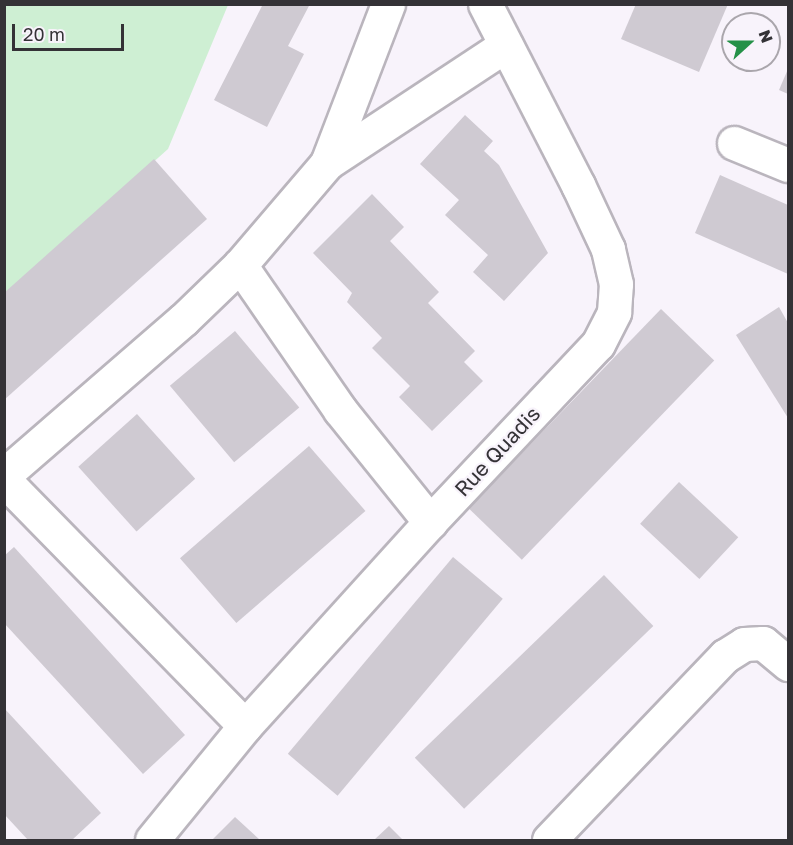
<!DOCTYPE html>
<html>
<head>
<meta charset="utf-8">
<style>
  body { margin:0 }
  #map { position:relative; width:793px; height:845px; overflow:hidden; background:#f8f3fb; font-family:"Golos Text",sans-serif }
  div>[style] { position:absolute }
  .green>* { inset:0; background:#ceefd3 }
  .building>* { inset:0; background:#cfcad2; transform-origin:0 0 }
  .roads { filter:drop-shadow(2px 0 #bab5bd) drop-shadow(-2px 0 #bab5bd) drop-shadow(0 2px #bab5bd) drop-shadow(0 -2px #bab5bd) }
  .minor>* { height:33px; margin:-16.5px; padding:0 16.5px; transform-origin:16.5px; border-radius:16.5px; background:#fff }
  span { translate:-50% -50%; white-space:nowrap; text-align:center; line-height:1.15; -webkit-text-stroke:4.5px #f8f3fb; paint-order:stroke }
  .street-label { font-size:21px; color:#343236 }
  .frame { position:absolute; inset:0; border:6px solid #343236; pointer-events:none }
  .north { position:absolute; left:721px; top:12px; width:60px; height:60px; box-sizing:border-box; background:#f8f3fb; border:2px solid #aaa6ac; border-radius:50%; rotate:69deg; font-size:16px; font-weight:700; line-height:24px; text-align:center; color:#343236 }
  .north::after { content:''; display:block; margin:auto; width:21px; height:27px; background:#259148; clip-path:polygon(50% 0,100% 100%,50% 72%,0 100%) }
  .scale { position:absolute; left:12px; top:24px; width:112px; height:27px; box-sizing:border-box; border:3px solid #343236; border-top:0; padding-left:8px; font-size:18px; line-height:21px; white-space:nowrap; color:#343236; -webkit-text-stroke:4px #f8f3fb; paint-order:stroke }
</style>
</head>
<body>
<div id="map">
  <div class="green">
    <div style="clip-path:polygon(5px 5px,228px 5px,168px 149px,5px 295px)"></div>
  </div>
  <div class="building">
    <div style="clip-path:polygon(263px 4px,310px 4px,288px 46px,304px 54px,267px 127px,214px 100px)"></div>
    <div style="clip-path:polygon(636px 4px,728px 4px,699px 72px,621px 39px)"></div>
    <div style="clip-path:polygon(788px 69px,788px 94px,779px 90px)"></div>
    <div style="clip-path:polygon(465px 115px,493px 141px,484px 151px,499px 165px,548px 253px,504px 301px,473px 272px,488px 255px,445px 215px,459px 200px,420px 164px)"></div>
    <div style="clip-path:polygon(154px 159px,207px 219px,4px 400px,4px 293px)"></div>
    <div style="clip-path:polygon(720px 175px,788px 205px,788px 274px,695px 233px)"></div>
    <div style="clip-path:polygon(372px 194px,404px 227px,390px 241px,439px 292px,428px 303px,475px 351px,464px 362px,483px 381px,432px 431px,399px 397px,410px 386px,372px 348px,382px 338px,347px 302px,352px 293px,313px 253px)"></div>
    <div style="clip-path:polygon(779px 307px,788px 323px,788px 418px,736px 335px)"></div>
    <div style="left:661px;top:309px;width:74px;height:277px;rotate:44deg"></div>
    <div style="left:235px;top:331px;width:100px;height:85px;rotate:50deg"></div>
    <div style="left:137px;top:414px;width:87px;height:79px;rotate:48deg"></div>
    <div style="left:309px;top:446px;width:86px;height:171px;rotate:49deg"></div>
    <div style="left:679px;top:482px;width:81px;height:57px;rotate:43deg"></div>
    <div style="clip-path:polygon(14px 547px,185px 735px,143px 774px,4px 623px,4px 556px)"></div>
    <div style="left:453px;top:557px;width:65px;height:257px;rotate:40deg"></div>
    <div style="left:604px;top:575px;width:71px;height:263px;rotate:46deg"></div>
    <div style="clip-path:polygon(4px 708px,101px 813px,72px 840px,28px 840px,4px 814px)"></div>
    <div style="clip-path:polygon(235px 817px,260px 840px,212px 840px)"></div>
    <div style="clip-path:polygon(389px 826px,403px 840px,374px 840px)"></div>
  </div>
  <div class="roads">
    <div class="minor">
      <div style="left:734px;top:143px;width:58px;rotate:22.2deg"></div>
      <div style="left:327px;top:163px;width:170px;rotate:-69deg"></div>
      <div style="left:240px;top:265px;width:176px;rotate:55.4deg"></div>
      <div style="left:340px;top:410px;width:144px;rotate:51.2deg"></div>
      <div style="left:4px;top:475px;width:237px;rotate:-40.9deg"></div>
      <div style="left:183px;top:320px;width:79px;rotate:-44deg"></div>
      <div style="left:240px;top:265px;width:134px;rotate:-49.5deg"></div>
      <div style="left:327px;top:163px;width:214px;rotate:-33.4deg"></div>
      <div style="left:4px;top:480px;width:344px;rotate:45.6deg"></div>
      <div style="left:152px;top:840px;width:147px;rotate:-50.8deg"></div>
      <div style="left:245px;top:726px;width:275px;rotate:-47.8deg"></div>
      <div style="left:430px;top:522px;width:245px;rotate:-46.7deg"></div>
      <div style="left:598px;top:344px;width:36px;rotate:-63deg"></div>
      <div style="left:614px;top:312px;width:28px;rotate:-86deg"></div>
      <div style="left:616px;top:284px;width:36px;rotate:-103deg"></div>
      <div style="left:608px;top:249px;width:71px;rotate:-115.1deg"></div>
      <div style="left:578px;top:185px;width:203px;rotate:-117.2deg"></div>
      <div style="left:549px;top:840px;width:255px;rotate:-46.3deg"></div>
      <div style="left:725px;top:656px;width:22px;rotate:-32deg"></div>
      <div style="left:744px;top:644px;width:19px;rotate:-3deg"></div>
      <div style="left:763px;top:643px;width:33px;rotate:40deg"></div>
    </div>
  </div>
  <div class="street-label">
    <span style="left:497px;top:451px;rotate:-47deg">Rue Quadis</span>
  </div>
  <div class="frame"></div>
  <div class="north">N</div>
  <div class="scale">20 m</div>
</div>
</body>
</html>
